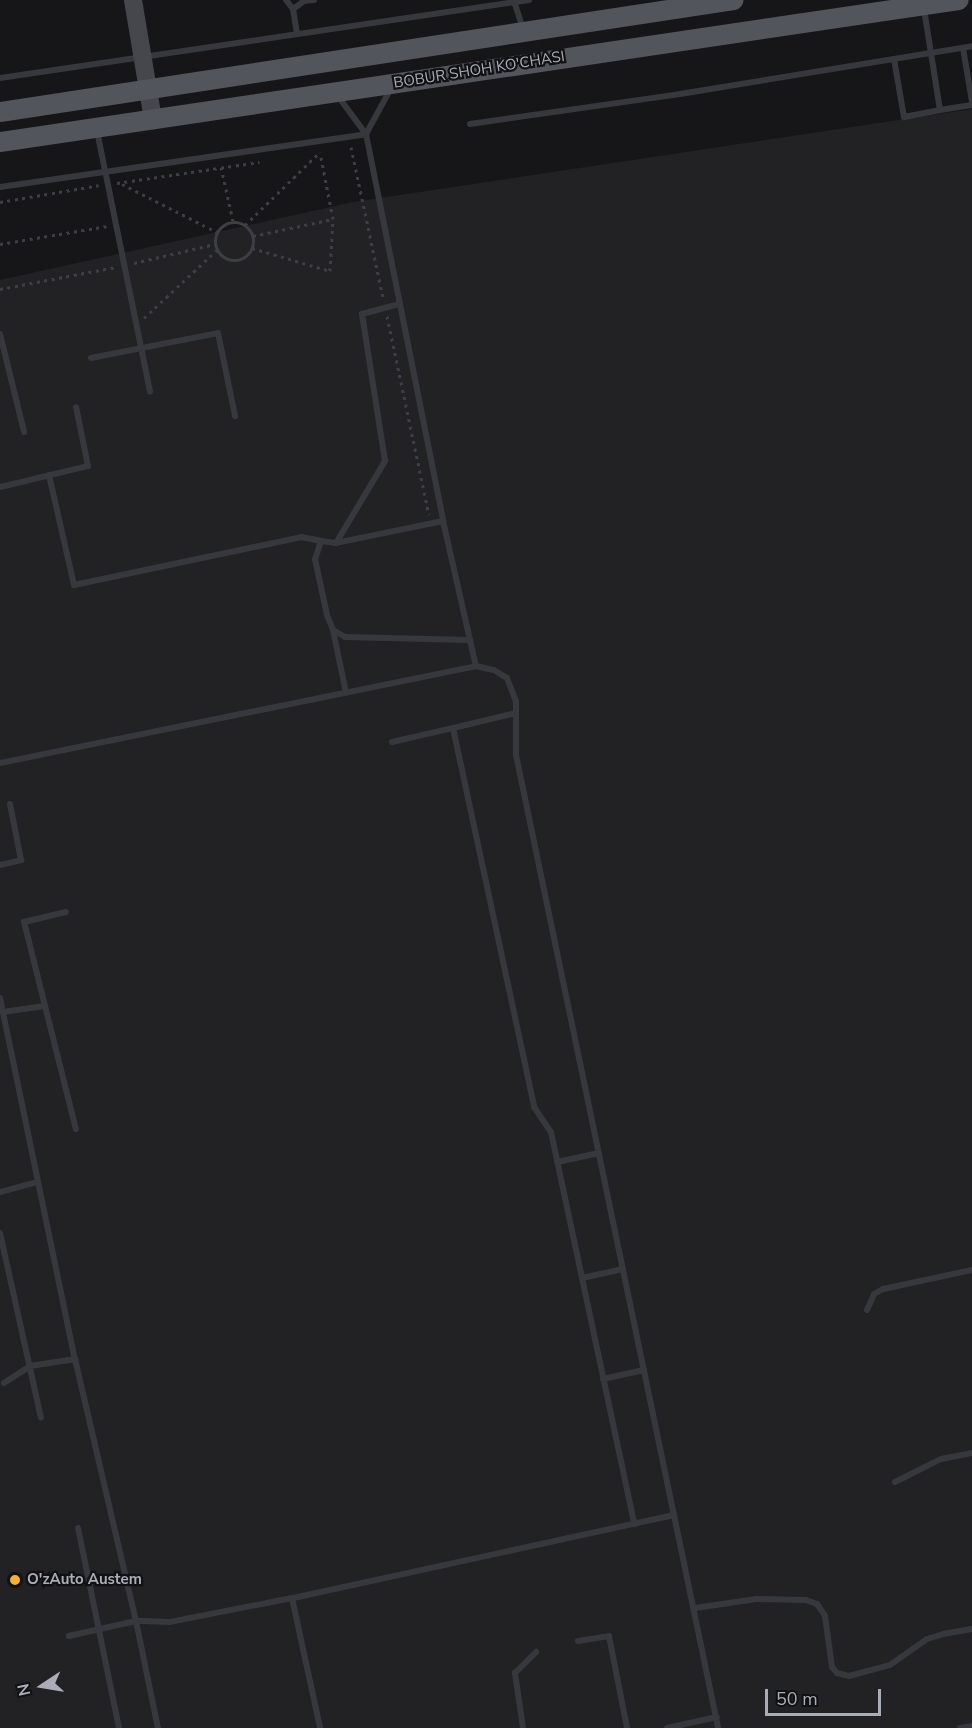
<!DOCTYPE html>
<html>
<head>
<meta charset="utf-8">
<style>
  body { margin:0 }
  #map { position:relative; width:972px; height:1728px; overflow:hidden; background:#161618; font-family:"Nunito Sans",sans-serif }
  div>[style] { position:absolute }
  .built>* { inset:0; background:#222225 }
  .path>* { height:3px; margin-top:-1.5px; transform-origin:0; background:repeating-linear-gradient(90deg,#3d3f44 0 3px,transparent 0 7.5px) }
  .path>.ring { margin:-1.5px; padding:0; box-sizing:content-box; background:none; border:3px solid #3d3f44; border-radius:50% }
  .lane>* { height:6px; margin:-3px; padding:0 3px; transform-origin:3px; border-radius:3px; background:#37383d }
  .secondary>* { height:18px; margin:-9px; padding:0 9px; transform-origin:9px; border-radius:9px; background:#45474d }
  .primary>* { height:20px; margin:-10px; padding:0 10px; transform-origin:10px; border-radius:10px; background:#53555c }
  .dots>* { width:16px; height:16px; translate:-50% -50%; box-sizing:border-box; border:3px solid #111113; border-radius:50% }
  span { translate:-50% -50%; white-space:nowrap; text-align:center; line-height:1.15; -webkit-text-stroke:4.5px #111113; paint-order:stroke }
  .street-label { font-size:15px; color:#a8adb8 }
  .poi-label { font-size:15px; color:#a8adb8; font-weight:700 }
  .left { translate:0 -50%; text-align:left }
  .north { position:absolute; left:12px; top:1656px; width:60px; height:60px; -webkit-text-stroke:4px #111113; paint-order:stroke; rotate:258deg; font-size:16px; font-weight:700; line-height:24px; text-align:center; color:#a8adb8 }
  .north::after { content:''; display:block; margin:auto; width:21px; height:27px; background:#a8adb8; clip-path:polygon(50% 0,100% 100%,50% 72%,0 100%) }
  .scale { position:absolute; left:765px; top:1689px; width:116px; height:27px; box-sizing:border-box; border:3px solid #a8adb8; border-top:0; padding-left:8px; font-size:18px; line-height:21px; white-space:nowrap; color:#a8adb8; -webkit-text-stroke:4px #111113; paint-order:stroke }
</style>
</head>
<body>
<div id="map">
  <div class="built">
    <div style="clip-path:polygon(972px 109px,972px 1728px,0 1728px,0 280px,353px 202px)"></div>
  </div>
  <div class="path">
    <div style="left:351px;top:147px;width:154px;rotate:78deg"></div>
    <div style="left:221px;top:167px;width:55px;rotate:77.5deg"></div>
    <div style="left:117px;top:183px;width:144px;rotate:-8.4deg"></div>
    <div style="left:122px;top:184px;width:106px;rotate:26.8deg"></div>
    <div style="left:0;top:202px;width:100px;rotate:-9.7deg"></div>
    <div class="ring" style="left:215px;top:222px;width:35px;height:35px"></div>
    <div style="left:245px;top:225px;width:103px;rotate:-44.2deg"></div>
    <div style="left:253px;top:236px;width:82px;rotate:-12deg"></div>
    <div style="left:0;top:244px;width:109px;rotate:-9.5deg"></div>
    <div style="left:252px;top:248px;width:81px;rotate:16.4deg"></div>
    <div style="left:330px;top:271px;width:52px;rotate:-86.7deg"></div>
    <div style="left:333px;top:219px;width:68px;rotate:-101deg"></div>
    <div style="left:134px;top:263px;width:83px;rotate:-13.2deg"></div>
    <div style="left:0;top:289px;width:118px;rotate:-10.7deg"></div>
    <div style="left:387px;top:316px;width:203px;rotate:78.1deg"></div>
    <div style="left:144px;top:318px;width:100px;rotate:-43deg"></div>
  </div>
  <div class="lane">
    <div style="left:286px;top:0;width:11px;rotate:52deg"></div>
    <div style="left:514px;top:1px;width:28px;rotate:72deg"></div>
    <div style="left:924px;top:9px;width:102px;rotate:81deg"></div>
    <div style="left:940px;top:110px;width:32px;rotate:-9deg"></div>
    <div style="left:297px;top:34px;width:25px;rotate:-99deg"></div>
    <div style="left:293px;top:9px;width:14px;rotate:-36deg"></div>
    <div style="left:304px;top:1px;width:10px;rotate:-6deg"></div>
    <div style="left:963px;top:48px;width:55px;rotate:80.5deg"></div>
    <div style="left:894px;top:59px;width:59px;rotate:80.2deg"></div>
    <div style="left:904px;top:117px;width:37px;rotate:-11deg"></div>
    <div style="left:0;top:78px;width:535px;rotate:-8.39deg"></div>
    <div style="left:337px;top:95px;width:49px;rotate:53.4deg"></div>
    <div style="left:366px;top:134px;width:395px;rotate:78.7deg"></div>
    <div style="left:443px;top:521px;width:149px;rotate:77.2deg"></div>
    <div style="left:470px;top:124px;width:212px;rotate:-8.1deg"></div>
    <div style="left:680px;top:94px;width:296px;rotate:-9.3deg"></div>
    <div style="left:97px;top:131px;width:266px;rotate:78.5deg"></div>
    <div style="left:366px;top:134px;width:50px;rotate:-61.4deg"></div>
    <div style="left:0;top:187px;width:370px;rotate:-8.2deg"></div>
    <div style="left:0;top:334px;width:101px;rotate:76.2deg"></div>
    <div style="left:91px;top:358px;width:129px;rotate:-11.1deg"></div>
    <div style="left:218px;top:333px;width:85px;rotate:78.4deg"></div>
    <div style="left:49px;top:475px;width:113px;rotate:77.2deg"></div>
    <div style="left:74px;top:585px;width:232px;rotate:-11.9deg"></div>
    <div style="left:301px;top:537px;width:20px;rotate:11deg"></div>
    <div style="left:0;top:487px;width:90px;rotate:-13.4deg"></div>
    <div style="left:88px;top:466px;width:60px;rotate:-101.5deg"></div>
    <div style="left:443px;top:521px;width:109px;rotate:168.4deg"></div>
    <div style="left:336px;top:543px;width:15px;rotate:-172deg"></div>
    <div style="left:321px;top:541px;width:19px;rotate:108deg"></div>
    <div style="left:315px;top:559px;width:57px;rotate:77.9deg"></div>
    <div style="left:327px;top:615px;width:16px;rotate:68deg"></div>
    <div style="left:333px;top:630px;width:14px;rotate:30deg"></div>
    <div style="left:345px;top:637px;width:125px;rotate:1.4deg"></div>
    <div style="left:336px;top:543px;width:96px;rotate:-59.1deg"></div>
    <div style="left:385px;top:461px;width:149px;rotate:-98.9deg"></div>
    <div style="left:362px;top:314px;width:39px;rotate:-15deg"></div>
    <div style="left:333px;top:630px;width:64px;rotate:78.3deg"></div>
    <div style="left:516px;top:713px;width:65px;rotate:166.6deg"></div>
    <div style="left:453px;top:728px;width:388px;rotate:77.9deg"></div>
    <div style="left:534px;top:1107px;width:30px;rotate:56deg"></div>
    <div style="left:551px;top:1132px;width:401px;rotate:78deg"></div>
    <div style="left:392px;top:742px;width:63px;rotate:-12.9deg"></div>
    <div style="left:0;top:763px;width:486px;rotate:-11.5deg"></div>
    <div style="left:476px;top:666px;width:18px;rotate:13deg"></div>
    <div style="left:494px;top:670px;width:15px;rotate:32deg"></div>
    <div style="left:507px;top:678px;width:25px;rotate:69deg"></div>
    <div style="left:516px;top:701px;width:54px;rotate:90deg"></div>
    <div style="left:516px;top:755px;width:776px;rotate:78.26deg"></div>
    <div style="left:674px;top:1515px;width:391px;rotate:167.7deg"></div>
    <div style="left:292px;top:1598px;width:124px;rotate:168.9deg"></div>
    <div style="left:170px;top:1622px;width:34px;rotate:-178deg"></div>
    <div style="left:136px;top:1621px;width:69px;rotate:167.4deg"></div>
    <div style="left:0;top:865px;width:22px;rotate:-13deg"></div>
    <div style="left:21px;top:860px;width:57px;rotate:-101.1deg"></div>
    <div style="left:0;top:998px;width:369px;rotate:78.3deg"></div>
    <div style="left:75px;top:1359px;width:269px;rotate:76.9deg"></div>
    <div style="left:136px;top:1621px;width:109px;rotate:78.4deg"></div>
    <div style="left:45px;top:1006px;width:127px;rotate:75.9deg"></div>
    <div style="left:3px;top:1012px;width:42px;rotate:-8.1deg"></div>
    <div style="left:45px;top:1006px;width:87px;rotate:-104deg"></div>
    <div style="left:24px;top:922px;width:43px;rotate:-13.4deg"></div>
    <div style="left:557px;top:1162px;width:43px;rotate:-12.1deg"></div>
    <div style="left:0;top:1192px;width:39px;rotate:-15deg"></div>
    <div style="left:0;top:1233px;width:189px;rotate:77.5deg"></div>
    <div style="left:582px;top:1278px;width:42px;rotate:-12.4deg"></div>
    <div style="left:867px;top:1310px;width:17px;rotate:-66deg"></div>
    <div style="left:874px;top:1294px;width:10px;rotate:-29deg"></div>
    <div style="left:883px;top:1289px;width:91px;rotate:-12.1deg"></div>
    <div style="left:603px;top:1379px;width:42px;rotate:-12.4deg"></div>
    <div style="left:4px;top:1383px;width:31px;rotate:-33deg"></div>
    <div style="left:30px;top:1366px;width:46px;rotate:-8.8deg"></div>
    <div style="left:895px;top:1482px;width:51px;rotate:-26.6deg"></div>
    <div style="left:941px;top:1459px;width:32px;rotate:-11deg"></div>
    <div style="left:674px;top:1515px;width:217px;rotate:78.3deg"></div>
    <div style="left:78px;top:1528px;width:204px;rotate:78.4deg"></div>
    <div style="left:292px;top:1598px;width:133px;rotate:77.8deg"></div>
    <div style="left:695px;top:1608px;width:62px;rotate:-8.4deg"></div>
    <div style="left:756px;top:1599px;width:50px;rotate:1.1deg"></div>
    <div style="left:806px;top:1600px;width:12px;rotate:20deg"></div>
    <div style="left:817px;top:1604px;width:14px;rotate:56deg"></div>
    <div style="left:825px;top:1616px;width:51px;rotate:82.2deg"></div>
    <div style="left:832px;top:1667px;width:8px;rotate:50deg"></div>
    <div style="left:837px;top:1673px;width:12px;rotate:14deg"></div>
    <div style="left:849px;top:1676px;width:42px;rotate:-15deg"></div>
    <div style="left:890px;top:1665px;width:45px;rotate:-35.1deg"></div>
    <div style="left:927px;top:1639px;width:17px;rotate:-17deg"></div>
    <div style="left:943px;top:1634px;width:29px;rotate:-10deg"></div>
    <div style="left:578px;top:1641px;width:31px;rotate:-9deg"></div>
    <div style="left:609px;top:1636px;width:94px;rotate:78.9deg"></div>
    <div style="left:523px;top:1728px;width:56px;rotate:-98.3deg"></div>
    <div style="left:515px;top:1673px;width:30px;rotate:-45deg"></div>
    <div style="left:667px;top:1728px;width:51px;rotate:-12.4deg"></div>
    <div style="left:960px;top:1728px;width:12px;rotate:-9deg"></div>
  </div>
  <div class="secondary">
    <div style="left:133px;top:0;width:122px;rotate:80.5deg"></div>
  </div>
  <div class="primary">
    <div style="left:0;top:112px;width:742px;rotate:-8.68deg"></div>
    <div style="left:0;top:142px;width:969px;rotate:-8.42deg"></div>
  </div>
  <div class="dots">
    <div style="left:15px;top:1580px;background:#f2b134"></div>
  </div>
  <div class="street-label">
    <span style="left:479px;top:70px;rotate:-9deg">BOBUR SHOH KO'CHASI</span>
  </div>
  <div class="poi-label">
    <span class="left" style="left:27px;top:1580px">O'zAuto Austem</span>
  </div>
  <div class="north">N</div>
  <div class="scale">50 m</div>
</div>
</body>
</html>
